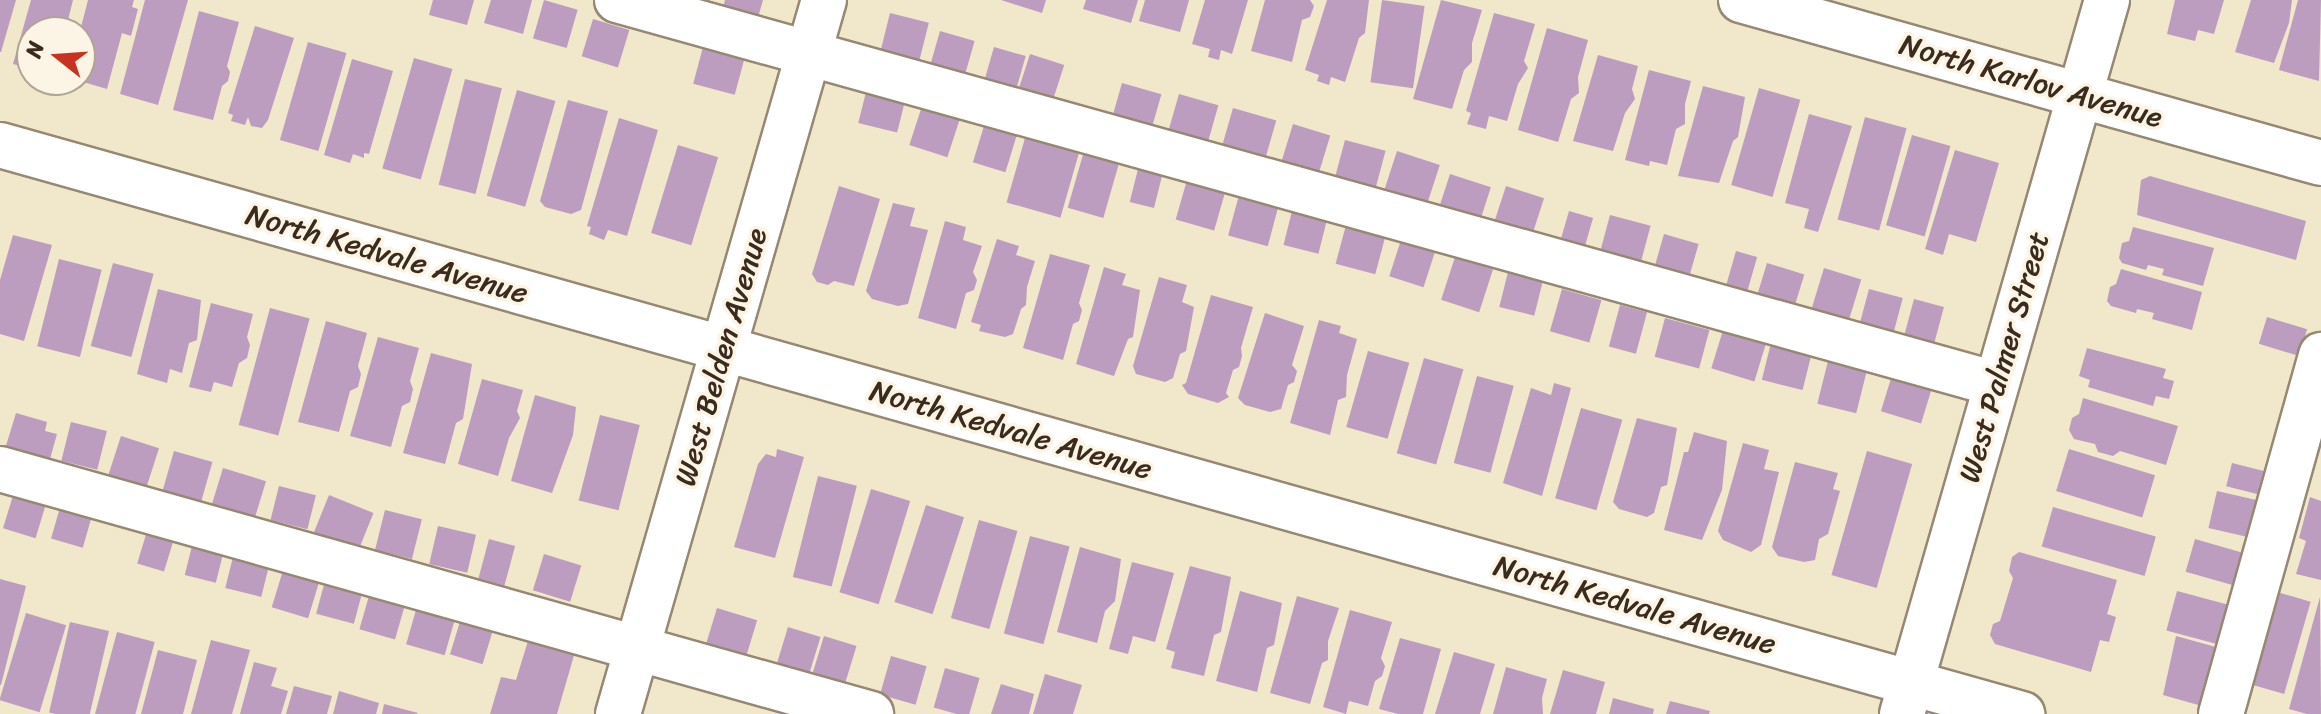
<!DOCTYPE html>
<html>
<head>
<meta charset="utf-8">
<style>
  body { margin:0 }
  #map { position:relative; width:2321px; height:714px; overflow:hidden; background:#f1e7ca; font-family:Sriracha,sans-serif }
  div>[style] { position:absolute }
  .building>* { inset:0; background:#bd9dbf; transform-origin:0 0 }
  .roads { filter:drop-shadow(2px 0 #968874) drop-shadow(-2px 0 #968874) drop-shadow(0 2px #968874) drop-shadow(0 -2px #968874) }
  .minor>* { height:44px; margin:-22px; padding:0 22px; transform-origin:22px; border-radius:22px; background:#fff }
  span { translate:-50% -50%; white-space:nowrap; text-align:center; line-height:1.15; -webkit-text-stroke:7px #fcf5e5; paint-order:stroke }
  .street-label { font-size:30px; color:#3b2a1e }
  .north { position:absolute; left:16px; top:16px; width:80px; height:80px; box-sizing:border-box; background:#fcf5e5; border:2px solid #afa495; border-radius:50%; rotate:287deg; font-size:22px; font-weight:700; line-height:32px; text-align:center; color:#3b2a1e }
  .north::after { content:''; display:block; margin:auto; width:28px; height:36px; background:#c8321e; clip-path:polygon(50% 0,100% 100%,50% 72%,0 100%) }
</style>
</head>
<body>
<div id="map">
  <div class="building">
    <div style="clip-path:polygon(0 0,16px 0,1px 52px,0 52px)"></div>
    <div style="clip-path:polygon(31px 0,73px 0,65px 32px,32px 32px,32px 69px,13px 64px)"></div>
    <div style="clip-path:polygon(88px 0,134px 0,132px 7px,138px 9px,131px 36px,122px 33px,107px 89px,80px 81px,80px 31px)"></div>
    <div style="clip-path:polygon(145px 0,188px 0,158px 105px,120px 94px)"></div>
    <div style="clip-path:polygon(433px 0,474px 0,467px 25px,429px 15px)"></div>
    <div style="clip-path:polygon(491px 0,532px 0,523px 34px,484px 23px)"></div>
    <div style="left:544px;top:0;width:35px;height:40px;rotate:16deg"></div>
    <div style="clip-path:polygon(725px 0,763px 0,757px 21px,722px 11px)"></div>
    <div style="clip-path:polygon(1001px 0,1046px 0,1042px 13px)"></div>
    <div style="clip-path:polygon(1086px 0,1138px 0,1131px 23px,1083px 9px)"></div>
    <div style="clip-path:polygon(1145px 0,1189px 0,1180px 32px,1139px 21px)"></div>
    <div style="clip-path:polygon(1205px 0,1248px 0,1232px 54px,1221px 50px,1219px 60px,1208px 57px,1210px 49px,1192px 44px)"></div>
    <div style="clip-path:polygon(1265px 0,1310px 0,1314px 6px,1310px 17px,1302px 20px,1292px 62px,1251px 51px)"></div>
    <div style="clip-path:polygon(1327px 0,1369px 0,1365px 33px,1359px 38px,1345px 82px,1331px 77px,1329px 85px,1317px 81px,1319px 75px,1305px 70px)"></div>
    <div style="left:1382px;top:0;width:43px;height:83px;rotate:8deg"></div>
    <div style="clip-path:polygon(1441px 0,1482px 10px,1472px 43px,1472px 62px,1464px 70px,1452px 109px,1413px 99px)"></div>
    <div style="clip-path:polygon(2175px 0,2224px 0,2214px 34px,2198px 30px,2195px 41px,2167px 34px)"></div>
    <div style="clip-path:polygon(2251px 0,2292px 0,2289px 23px,2274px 63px,2235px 52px)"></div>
    <div style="clip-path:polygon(2298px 0,2321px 0,2319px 81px,2279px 70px)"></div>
    <div style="clip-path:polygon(199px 11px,239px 22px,227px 66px,230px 72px,228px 81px,222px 86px,213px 120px,173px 110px)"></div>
    <div style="left:890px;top:13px;width:40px;height:39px;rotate:14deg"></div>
    <div style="clip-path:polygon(1494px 13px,1535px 24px,1524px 61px,1528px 68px,1518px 84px,1507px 121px,1489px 116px,1486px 129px,1467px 124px,1471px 113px,1466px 111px)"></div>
    <div style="left:593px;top:19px;width:38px;height:39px;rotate:17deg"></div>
    <div style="clip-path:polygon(255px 26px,294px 38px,268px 120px,262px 128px,251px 126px,248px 117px,245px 125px,231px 121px,233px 115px,228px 113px)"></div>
    <div style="clip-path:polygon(1547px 28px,1588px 40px,1578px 77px,1579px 93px,1571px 99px,1558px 142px,1518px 130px)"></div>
    <div style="left:940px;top:31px;width:36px;height:39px;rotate:16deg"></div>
    <div style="left:308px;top:42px;width:40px;height:102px;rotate:16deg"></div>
    <div style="left:703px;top:47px;width:43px;height:38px;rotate:15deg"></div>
    <div style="left:994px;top:47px;width:33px;height:37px;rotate:16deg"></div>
    <div style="left:1030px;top:54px;width:36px;height:42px;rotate:18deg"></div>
    <div style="clip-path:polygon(1598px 55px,1638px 66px,1632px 89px,1635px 99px,1625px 113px,1613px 151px,1573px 141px)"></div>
    <div style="left:414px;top:58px;width:40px;height:115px;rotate:16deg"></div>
    <div style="clip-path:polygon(352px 59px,393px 71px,369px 154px,364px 153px,364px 158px,353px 154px,350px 163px,324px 155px)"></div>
    <div style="clip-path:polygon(1649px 70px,1691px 81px,1685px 104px,1685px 124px,1676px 129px,1667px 165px,1650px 161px,1649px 166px,1625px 160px)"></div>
    <div style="left:465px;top:79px;width:38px;height:109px;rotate:14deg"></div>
    <div style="left:1122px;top:83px;width:41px;height:39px;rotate:16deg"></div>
    <div style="clip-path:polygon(1703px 86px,1745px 97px,1738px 137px,1733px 141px,1719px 183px,1678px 176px)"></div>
    <div style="left:867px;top:88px;width:40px;height:36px;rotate:14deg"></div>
    <div style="left:1759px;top:88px;width:43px;height:101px;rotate:16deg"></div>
    <div style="left:517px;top:90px;width:40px;height:110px;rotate:16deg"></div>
    <div style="left:1179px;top:94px;width:41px;height:42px;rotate:16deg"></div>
    <div style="clip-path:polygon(568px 100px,608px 111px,581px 210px,571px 214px,545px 207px,540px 201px)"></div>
    <div style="left:922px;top:106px;width:40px;height:41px;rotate:18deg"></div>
    <div style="left:1233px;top:108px;width:45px;height:43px;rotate:16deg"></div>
    <div style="clip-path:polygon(1809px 114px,1852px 126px,1818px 232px,1804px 228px,1809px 209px,1785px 203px)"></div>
    <div style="left:1865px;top:117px;width:43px;height:106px;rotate:15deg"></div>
    <div style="clip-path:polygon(619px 118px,658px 130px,627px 236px,608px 230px,604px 240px,589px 234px,591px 227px,587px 226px)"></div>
    <div style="left:1293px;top:124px;width:39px;height:43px;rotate:17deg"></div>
    <div style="left:984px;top:126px;width:34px;height:38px;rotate:17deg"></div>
    <div style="left:1912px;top:135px;width:40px;height:94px;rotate:16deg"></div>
    <div style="left:1025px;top:138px;width:56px;height:67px;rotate:16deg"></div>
    <div style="left:1345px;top:140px;width:42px;height:43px;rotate:15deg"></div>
    <div style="left:678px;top:145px;width:42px;height:92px;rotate:17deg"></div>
    <div style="clip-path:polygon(1955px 150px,1999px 163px,1976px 242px,1949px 234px,1943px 255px,1925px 249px)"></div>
    <div style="left:1084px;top:151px;width:37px;height:59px;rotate:16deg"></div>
    <div style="left:1397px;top:151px;width:45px;height:45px;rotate:18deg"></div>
    <div style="left:1138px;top:169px;width:25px;height:34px;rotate:14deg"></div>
    <div style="left:1450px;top:174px;width:43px;height:40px;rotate:18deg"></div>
    <div style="clip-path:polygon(2150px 176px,2306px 221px,2296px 260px,2137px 215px,2141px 180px)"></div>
    <div style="left:1187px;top:180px;width:40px;height:41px;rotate:16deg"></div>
    <div style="clip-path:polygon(839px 186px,880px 199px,854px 286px,834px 281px,828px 285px,817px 282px,812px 274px)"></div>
    <div style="left:1506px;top:186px;width:40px;height:44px;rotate:18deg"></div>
    <div style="left:1239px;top:195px;width:41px;height:42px;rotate:15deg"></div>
    <div style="clip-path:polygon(893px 203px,915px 208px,910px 226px,928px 230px,908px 304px,898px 306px,872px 299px,866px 291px)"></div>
    <div style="left:1292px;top:211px;width:36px;height:35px;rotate:14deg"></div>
    <div style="left:1569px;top:211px;width:25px;height:36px;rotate:16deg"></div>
    <div style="left:1610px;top:215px;width:42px;height:44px;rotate:15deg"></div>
    <div style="clip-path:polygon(945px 221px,966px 227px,963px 240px,982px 246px,973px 272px,977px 280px,974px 290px,966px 293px,956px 329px,918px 318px)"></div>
    <div style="left:1346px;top:225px;width:41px;height:40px;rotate:15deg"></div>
    <div style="clip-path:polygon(2133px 227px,2214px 248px,2203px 286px,2162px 275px,2164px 269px,2148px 265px,2146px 270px,2122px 263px,2119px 258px,2122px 243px,2129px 241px)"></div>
    <div style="left:1664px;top:234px;width:36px;height:40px;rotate:16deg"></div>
    <div style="clip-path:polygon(13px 235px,52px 245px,24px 341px,0 334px,0 280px)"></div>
    <div style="clip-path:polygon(997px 239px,1019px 246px,1016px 255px,1035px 261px,1027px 287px,1026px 305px,1021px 309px,1013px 334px,1005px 337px,979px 331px,981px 325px,971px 322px)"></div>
    <div style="left:1401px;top:240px;width:36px;height:38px;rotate:18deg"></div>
    <div style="left:1736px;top:251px;width:22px;height:40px;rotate:16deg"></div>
    <div style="clip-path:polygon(1050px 254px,1090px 265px,1079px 303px,1082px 310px,1079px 321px,1073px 324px,1063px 360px,1023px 348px)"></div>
    <div style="left:1455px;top:257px;width:40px;height:45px;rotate:18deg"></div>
    <div style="left:59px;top:259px;width:44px;height:90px;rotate:14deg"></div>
    <div style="left:113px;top:263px;width:42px;height:86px;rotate:15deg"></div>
    <div style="left:1767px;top:263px;width:39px;height:40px;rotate:17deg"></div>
    <div style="clip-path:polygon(1104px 267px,1126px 274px,1122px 285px,1140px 290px,1133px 337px,1128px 339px,1114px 376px,1076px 364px)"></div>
    <div style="left:1824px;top:268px;width:39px;height:48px;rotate:17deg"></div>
    <div style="clip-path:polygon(2121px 269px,2202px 292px,2192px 330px,2152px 319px,2154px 313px,2137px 309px,2136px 313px,2111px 306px,2107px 301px,2110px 287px,2116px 284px)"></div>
    <div style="left:1508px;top:272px;width:36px;height:36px;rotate:14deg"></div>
    <div style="clip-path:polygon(1159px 277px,1187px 285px,1182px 302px,1194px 307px,1186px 351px,1180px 354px,1173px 378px,1165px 382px,1136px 374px,1133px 366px)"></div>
    <div style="clip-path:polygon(158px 289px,201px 300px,197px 340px,189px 343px,182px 373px,170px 369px,167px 383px,137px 374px)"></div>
    <div style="left:1562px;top:289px;width:41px;height:44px;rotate:16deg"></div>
    <div style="left:1869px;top:289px;width:35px;height:42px;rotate:15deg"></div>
    <div style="clip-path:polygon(1211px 295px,1253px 307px,1241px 348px,1242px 356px,1239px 367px,1233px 370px,1226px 393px,1229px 397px,1218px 403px,1188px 394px,1182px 385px,1186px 383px)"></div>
    <div style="left:1914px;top:299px;width:31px;height:42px;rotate:15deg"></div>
    <div style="clip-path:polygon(211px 303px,253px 314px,247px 337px,250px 345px,247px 358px,239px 363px,232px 387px,214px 382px,211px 392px,189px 387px)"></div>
    <div style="left:1620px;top:305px;width:28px;height:43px;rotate:15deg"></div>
    <div style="left:270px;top:308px;width:41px;height:121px;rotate:15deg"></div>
    <div style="clip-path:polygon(1265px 313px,1304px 326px,1292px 365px,1297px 371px,1294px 382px,1288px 385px,1281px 409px,1270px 412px,1245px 405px,1238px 398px)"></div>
    <div style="left:2267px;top:317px;width:42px;height:28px;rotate:17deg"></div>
    <div style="left:1665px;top:318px;width:46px;height:40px;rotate:15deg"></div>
    <div style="clip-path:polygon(1319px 320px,1341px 326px,1339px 333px,1357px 339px,1347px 375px,1346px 397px,1338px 400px,1330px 435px,1290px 423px)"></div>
    <div style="clip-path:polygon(326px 321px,367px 333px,358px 366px,361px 374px,358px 387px,350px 391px,339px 432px,298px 422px)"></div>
    <div style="left:1723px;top:330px;width:45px;height:40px;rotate:17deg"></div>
    <div style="clip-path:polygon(378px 337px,419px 348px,410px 381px,413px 389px,410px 402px,402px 406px,391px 447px,350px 436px)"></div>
    <div style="left:1771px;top:343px;width:42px;height:38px;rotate:14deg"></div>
    <div style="clip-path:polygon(2087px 348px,2166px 369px,2163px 378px,2174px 381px,2169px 399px,2156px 396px,2153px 406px,2088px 387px,2090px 380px,2079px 376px)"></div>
    <div style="left:1368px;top:351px;width:43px;height:79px;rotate:16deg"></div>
    <div style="clip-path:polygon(431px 353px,472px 364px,463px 419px,456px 423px,445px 464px,403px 453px)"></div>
    <div style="left:1424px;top:358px;width:41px;height:99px;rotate:16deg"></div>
    <div style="left:1828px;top:361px;width:40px;height:44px;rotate:14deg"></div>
    <div style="left:1892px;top:375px;width:42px;height:38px;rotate:17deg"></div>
    <div style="left:1477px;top:376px;width:38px;height:90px;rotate:15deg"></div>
    <div style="clip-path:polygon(482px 379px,523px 390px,517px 411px,520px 418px,509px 438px,498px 476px,458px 464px)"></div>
    <div style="clip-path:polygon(1554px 383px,1571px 388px,1542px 496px,1503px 483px,1531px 388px,1551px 395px)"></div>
    <div style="clip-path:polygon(535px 395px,576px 407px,573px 435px,552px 493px,511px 481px)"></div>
    <div style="clip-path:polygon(2083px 398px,2178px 426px,2166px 465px,2120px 451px,2113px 456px,2098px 452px,2095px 444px,2074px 439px,2069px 430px,2072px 418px,2079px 414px)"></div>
    <div style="left:1581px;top:408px;width:43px;height:94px;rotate:16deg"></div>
    <div style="clip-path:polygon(16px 413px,47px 422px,45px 431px,57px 434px,50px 459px,5px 449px)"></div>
    <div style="left:600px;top:415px;width:41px;height:88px;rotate:14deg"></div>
    <div style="clip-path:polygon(1637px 418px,1677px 428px,1667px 485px,1661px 487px,1654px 513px,1647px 517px,1619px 509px,1613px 502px)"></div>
    <div style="left:71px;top:422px;width:37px;height:40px;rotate:14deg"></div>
    <div style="clip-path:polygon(1694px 432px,1727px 441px,1722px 490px,1702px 540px,1664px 530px,1684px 452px,1688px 452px)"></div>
    <div style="left:121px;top:436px;width:40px;height:43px;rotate:18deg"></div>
    <div style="clip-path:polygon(1743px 443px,1769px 450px,1764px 469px,1779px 472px,1761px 545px,1751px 552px,1723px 540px,1718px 531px)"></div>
    <div style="clip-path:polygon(777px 449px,804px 457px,775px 558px,734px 547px,758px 464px,766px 454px,776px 457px)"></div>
    <div style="left:2069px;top:449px;width:90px;height:44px;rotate:17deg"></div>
    <div style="left:174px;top:451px;width:40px;height:42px;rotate:16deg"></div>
    <div style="left:1867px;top:451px;width:47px;height:129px;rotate:16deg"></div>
    <div style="clip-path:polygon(1795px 462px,1838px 473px,1833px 489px,1840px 491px,1828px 534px,1819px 539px,1815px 560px,1804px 562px,1778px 556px,1772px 547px)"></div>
    <div style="left:2232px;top:463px;width:40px;height:24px;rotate:14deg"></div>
    <div style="left:223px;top:468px;width:45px;height:39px;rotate:17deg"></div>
    <div style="left:818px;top:476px;width:40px;height:104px;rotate:14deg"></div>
    <div style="left:279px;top:486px;width:38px;height:35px;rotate:14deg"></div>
    <div style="left:15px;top:489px;width:34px;height:41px;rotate:17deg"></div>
    <div style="left:871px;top:489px;width:41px;height:108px;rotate:17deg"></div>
    <div style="left:2217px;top:491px;width:47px;height:38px;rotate:13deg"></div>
    <div style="left:329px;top:495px;width:48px;height:40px;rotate:22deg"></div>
    <div style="clip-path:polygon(2310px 497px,2321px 501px,2321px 580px,2296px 574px,2306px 541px,2299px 538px)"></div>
    <div style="left:61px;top:504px;width:33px;height:36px;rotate:16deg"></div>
    <div style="left:926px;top:505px;width:40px;height:102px;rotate:18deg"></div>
    <div style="left:2053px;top:507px;width:107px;height:41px;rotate:16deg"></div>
    <div style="left:385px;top:510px;width:38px;height:41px;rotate:14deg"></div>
    <div style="left:979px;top:520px;width:40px;height:102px;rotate:16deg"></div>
    <div style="left:438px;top:526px;width:39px;height:39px;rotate:13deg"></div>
    <div style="left:148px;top:528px;width:28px;height:37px;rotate:17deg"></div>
    <div style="left:1030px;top:536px;width:41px;height:101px;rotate:15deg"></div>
    <div style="left:489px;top:539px;width:27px;height:41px;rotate:15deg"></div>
    <div style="left:2195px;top:539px;width:55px;height:34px;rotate:16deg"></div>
    <div style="left:193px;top:542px;width:32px;height:34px;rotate:14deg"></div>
    <div style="clip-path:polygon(1080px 547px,1121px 559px,1115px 601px,1105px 611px,1097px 643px,1057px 632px)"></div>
    <div style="clip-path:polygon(2019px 552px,2117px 580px,2107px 614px,2116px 617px,2109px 642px,2100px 640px,2091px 672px,1995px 644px,1990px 635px,1993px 624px,2000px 621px,2013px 578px,2009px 571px,2012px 557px)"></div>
    <div style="left:234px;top:553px;width:37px;height:36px;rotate:14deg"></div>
    <div style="left:544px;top:554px;width:39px;height:38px;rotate:17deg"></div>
    <div style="clip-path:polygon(1132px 562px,1174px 573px,1155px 642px,1133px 636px,1128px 654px,1109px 649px)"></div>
    <div style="clip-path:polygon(1190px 566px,1231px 577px,1221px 632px,1214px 635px,1204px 676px,1171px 668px,1175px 652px,1166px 649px)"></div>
    <div style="left:284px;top:567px;width:38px;height:42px;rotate:17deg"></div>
    <div style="left:326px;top:577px;width:39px;height:38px;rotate:15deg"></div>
    <div style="clip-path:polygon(0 579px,26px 586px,1px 685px,0 685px)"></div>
    <div style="left:371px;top:589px;width:37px;height:42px;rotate:16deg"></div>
    <div style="clip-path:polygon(1240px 591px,1282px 603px,1274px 645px,1267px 648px,1257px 692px,1216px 681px)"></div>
    <div style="left:2177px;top:591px;width:57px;height:41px;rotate:15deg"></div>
    <div style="left:2277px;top:592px;width:35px;height:96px;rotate:16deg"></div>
    <div style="clip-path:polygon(1297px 596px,1339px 608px,1328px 641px,1328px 660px,1322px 663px,1310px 704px,1270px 693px)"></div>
    <div style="clip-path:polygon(2320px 597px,2321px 714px,2307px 714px,2289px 709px)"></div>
    <div style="left:418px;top:603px;width:40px;height:43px;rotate:16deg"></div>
    <div style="left:717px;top:608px;width:42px;height:42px;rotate:17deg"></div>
    <div style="clip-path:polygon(1350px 610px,1392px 622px,1381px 658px,1385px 666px,1382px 676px,1375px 681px,1368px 706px,1349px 701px,1346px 714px,1323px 707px)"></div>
    <div style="left:26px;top:613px;width:42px;height:91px;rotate:17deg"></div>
    <div style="left:462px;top:615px;width:34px;height:41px;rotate:17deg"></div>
    <div style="left:70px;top:622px;width:40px;height:93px;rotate:13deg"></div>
    <div style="left:788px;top:627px;width:34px;height:37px;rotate:17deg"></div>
    <div style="clip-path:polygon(531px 631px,577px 645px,557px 714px,490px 714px,501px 677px,516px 680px)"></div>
    <div style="left:117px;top:632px;width:39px;height:85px;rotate:15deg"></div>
    <div style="left:824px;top:636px;width:34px;height:38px;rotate:17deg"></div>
    <div style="clip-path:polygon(2176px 636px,2223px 649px,2202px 706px,2163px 695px)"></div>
    <div style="clip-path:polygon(1400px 638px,1441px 649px,1423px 714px,1398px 714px,1379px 709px)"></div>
    <div style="clip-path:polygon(211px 640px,250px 650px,232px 714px,191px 714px)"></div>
    <div style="clip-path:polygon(158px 650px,197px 660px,183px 714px,141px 714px)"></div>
    <div style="clip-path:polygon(1454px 652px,1495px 664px,1480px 714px,1435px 714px)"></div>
    <div style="left:891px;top:656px;width:37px;height:40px;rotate:16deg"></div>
    <div style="clip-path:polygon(254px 662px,277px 668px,271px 686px,288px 691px,281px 714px,240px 714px)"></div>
    <div style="clip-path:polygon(1506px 667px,1547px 679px,1542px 698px,1543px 714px,1493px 714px)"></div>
    <div style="left:945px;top:668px;width:36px;height:41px;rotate:16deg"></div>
    <div style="clip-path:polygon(1563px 670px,1605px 682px,1596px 714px,1550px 714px)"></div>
    <div style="clip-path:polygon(1045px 674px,1082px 685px,1073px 714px,1033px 714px)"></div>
    <div style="clip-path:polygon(1001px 684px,1034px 694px,1029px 714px,991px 714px)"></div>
    <div style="clip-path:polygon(294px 686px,332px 696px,327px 714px,286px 714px)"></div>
    <div style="clip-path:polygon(339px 691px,379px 703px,376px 714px,333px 714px)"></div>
    <div style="clip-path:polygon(1613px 698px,1654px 709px,1653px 714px,1609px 714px)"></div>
    <div style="clip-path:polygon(1670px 701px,1710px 711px,1709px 714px,1666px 714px)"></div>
    <div style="clip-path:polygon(384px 704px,418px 713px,417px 714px,382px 714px)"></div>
  </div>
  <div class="roads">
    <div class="minor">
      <div style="left:617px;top:0;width:1431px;rotate:15.56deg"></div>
      <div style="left:1741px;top:0;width:602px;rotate:15.7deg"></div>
      <div style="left:0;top:145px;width:2101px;rotate:15.72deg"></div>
      <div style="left:0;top:469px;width:905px;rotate:15.71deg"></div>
      <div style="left:618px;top:714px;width:743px;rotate:-73.91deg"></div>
      <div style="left:1902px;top:714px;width:743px;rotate:-73.98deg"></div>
      <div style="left:2221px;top:714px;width:373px;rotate:-74.4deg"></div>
    </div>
  </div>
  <div class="street-label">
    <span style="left:2031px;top:81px;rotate:16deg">North Karlov Avenue</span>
    <span style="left:387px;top:254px;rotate:16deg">North Kedvale Avenue</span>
    <span style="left:721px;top:357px;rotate:-74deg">West Belden Avenue</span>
    <span style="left:2004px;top:357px;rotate:-74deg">West Palmer Street</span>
    <span style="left:1011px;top:430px;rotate:16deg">North Kedvale Avenue</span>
    <span style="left:1635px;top:605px;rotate:16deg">North Kedvale Avenue</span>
  </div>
  <div class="north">N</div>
</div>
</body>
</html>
